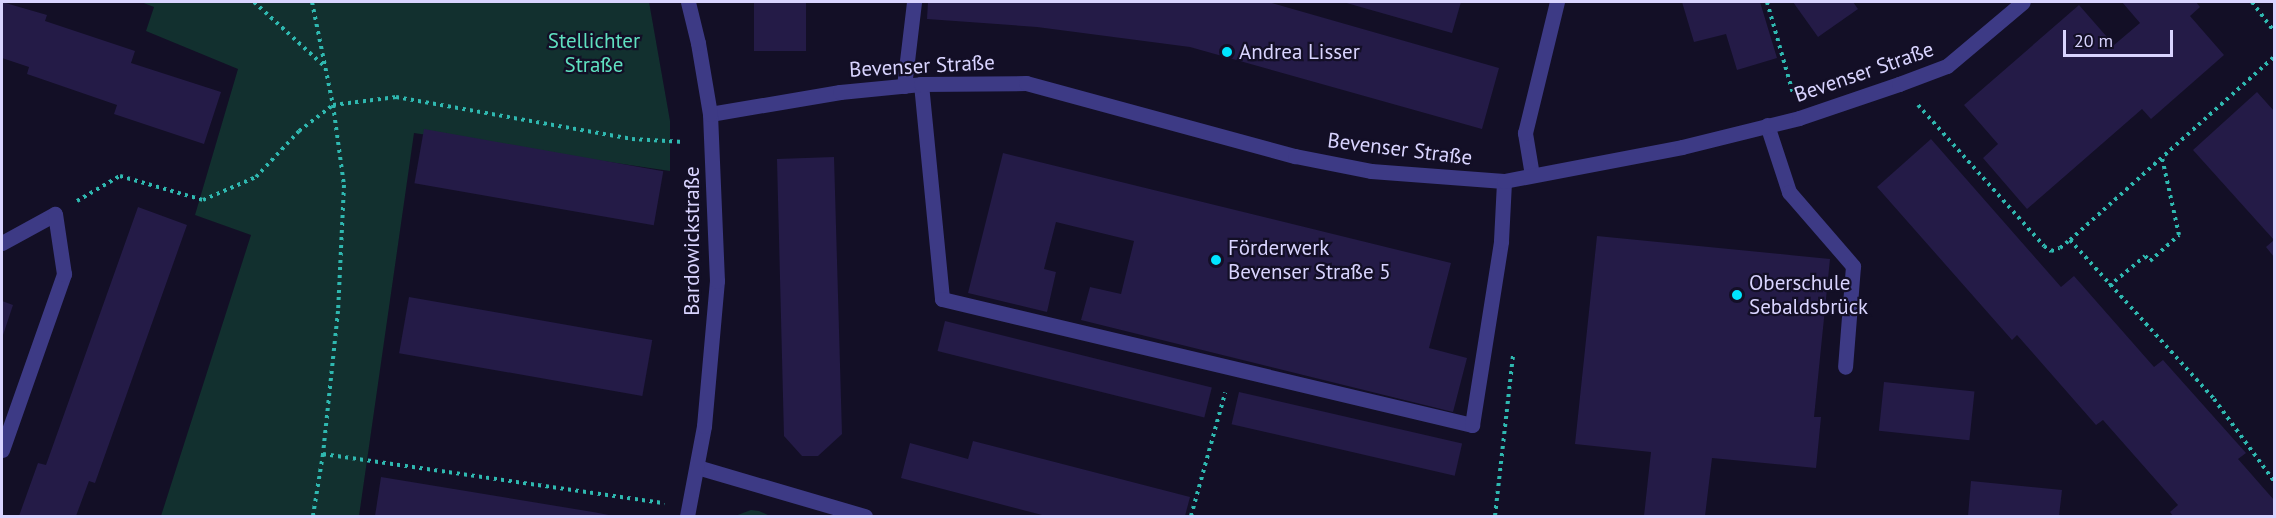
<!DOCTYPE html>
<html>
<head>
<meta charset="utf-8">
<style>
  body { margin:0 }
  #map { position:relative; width:2276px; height:518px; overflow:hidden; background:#130f26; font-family:"PT Sans",sans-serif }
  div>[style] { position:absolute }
  .green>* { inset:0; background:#12302f }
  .building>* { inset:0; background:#241b47; transform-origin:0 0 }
  .path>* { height:4px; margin-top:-2px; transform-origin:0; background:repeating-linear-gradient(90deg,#2fb8b0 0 3px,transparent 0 7.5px) }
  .lane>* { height:15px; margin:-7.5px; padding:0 7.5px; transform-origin:7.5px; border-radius:7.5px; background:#3d3a85 }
  .street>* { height:15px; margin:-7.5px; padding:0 7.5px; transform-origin:7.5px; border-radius:7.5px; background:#3d3a85 }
  .dots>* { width:16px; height:16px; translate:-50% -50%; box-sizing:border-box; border:3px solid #130f26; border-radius:50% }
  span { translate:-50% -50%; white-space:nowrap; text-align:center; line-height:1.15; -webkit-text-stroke:4.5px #130f26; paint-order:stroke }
  .park-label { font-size:21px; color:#5fe0c0 }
  .poi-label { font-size:21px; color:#d9d4ff }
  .left { translate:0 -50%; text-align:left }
  .street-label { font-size:21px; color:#d9d4ff }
  .frame { position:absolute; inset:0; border:3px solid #d9d4ff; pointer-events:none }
  .scale { position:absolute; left:2063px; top:30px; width:110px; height:27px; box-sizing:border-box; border:3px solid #d9d4ff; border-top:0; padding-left:8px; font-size:18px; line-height:21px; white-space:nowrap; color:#d9d4ff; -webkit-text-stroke:4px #130f26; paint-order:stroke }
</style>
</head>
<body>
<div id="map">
  <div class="green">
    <div style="clip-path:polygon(141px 2px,649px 2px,670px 121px,670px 171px,414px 133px,359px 516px,161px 516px,251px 235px,195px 215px,238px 69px,146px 31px,154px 7px)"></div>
    <div style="clip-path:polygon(751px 510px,759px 511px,770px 516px,735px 516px)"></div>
  </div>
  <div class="building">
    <div style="clip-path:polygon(2px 2px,47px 15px,45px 21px,135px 51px,131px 63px,221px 92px,204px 144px,114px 114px,117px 105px,27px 74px,29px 67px,2px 58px)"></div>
    <div style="left:754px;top:2px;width:52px;height:49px"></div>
    <div style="clip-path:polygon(928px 2px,1268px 2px,1499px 68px,1482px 129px,1190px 47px,1037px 27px,927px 19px)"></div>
    <div style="clip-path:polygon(1343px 2px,1461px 2px,1452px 33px)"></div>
    <div style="clip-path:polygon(1682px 2px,1760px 2px,1777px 58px,1737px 70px,1726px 34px,1694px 42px)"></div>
    <div style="clip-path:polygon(1793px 2px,1853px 2px,1858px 9px,1818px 37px)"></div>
    <div style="clip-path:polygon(2122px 2px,2196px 2px,2200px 7px,2190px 16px,2224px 55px,2151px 119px,2142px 109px,2027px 209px,1983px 158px,1998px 144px,1964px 105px,2079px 5px,2114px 45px,2140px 23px)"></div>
    <div style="clip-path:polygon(2257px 92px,2274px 111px,2274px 257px,2266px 247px,2274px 240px,2193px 150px)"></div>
    <div style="left:424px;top:129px;width:243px;height:55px;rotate:10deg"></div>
    <div style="clip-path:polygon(1931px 139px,2061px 287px,2074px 276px,2154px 367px,2163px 360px,2246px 453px,2238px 459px,2274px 500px,2274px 516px,2173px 516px,2170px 512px,2178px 505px,2103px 420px,2096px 425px,2017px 335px,2012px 340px,1877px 187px)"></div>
    <div style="clip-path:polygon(1003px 153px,1451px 263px,1429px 348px,1467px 358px,1453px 412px,1081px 320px,1090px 287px,1121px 294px,1134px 241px,1056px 222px,1044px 269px,1056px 272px,1047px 312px,968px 293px)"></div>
    <div style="clip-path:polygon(834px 157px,842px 434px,818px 456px,802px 456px,784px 436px,777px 159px)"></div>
    <div style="clip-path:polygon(138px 207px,187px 225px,95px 483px,89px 481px,76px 516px,19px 516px,38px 463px,46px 465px)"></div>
    <div style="clip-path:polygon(1597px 236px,1830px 259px,1814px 417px,1821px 417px,1816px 468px,1712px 458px,1705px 516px,1644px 516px,1651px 452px,1575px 444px)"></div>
    <div style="left:409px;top:297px;width:247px;height:57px;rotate:10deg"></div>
    <div style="clip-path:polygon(2px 301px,13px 305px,2px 338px)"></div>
    <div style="left:945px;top:321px;width:275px;height:31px;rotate:14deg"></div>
    <div style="left:1884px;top:382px;width:91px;height:49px;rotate:6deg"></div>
    <div style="left:1239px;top:392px;width:229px;height:33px;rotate:13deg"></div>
    <div style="clip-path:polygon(973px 441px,1190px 497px,1185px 516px,1046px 516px,901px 478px,910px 443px,968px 459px)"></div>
    <div style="clip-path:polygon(381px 477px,593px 512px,614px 516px,375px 516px)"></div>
    <div style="clip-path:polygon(1971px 481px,2062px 490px,2059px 516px,1968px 516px)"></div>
  </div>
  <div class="path">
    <div style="left:254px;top:2px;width:95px;rotate:42.4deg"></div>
    <div style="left:312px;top:2px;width:105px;rotate:78.5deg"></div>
    <div style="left:333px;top:105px;width:81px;rotate:82.2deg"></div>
    <div style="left:344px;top:185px;width:126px;rotate:92.7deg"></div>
    <div style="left:338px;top:311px;width:144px;rotate:96deg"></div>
    <div style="left:323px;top:454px;width:63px;rotate:99.2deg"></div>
    <div style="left:1767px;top:2px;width:95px;rotate:74.1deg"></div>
    <div style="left:2252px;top:2px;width:36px;rotate:53deg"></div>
    <div style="left:1918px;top:105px;width:189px;rotate:48.2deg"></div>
    <div style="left:2044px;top:246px;width:9px;rotate:36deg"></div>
    <div style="left:2051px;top:251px;width:9px;rotate:-18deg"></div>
    <div style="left:2060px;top:248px;width:13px;rotate:-39deg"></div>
    <div style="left:2070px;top:240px;width:274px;rotate:-41.9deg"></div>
    <div style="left:77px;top:201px;width:50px;rotate:-30.2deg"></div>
    <div style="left:120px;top:176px;width:86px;rotate:16.1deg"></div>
    <div style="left:203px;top:200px;width:58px;rotate:-23.5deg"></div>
    <div style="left:256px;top:177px;width:63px;rotate:-46.9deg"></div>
    <div style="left:299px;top:131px;width:43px;rotate:-37.4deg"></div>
    <div style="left:333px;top:105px;width:64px;rotate:-7.2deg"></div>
    <div style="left:396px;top:97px;width:240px;rotate:10.1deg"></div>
    <div style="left:632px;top:139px;width:52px;rotate:3.3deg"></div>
    <div style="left:2070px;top:240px;width:215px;rotate:47.8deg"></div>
    <div style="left:2214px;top:399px;width:102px;rotate:53.8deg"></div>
    <div style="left:2109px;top:286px;width:47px;rotate:-39.8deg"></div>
    <div style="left:2145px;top:256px;width:7px;rotate:45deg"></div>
    <div style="left:2150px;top:261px;width:39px;rotate:-42deg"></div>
    <div style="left:2179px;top:235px;width:79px;rotate:-102.4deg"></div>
    <div style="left:323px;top:454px;width:345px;rotate:8.2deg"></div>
    <div style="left:1191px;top:516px;width:128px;rotate:-74.5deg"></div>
    <div style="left:1495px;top:516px;width:162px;rotate:-83.6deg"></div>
  </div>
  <div class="lane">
    <div style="left:921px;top:84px;width:216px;rotate:84.4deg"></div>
    <div style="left:942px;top:299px;width:545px;rotate:13.37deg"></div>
    <div style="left:1472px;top:425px;width:186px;rotate:-81deg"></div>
    <div style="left:1501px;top:241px;width:60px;rotate:-87.1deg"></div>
    <div style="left:904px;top:86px;width:85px;rotate:-83.2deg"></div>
    <div style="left:1767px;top:125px;width:71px;rotate:71.8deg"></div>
    <div style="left:1789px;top:192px;width:98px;rotate:49.1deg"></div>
    <div style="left:1853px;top:266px;width:101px;rotate:94.5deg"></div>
    <div style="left:1532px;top:175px;width:43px;rotate:-99.5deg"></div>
    <div style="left:1525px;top:133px;width:135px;rotate:-76.3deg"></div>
    <div style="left:2px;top:243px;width:60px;rotate:-28.7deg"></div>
  </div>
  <div class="street">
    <div style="left:710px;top:114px;width:132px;rotate:-9.6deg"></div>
    <div style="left:840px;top:92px;width:81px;rotate:-5.6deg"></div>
    <div style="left:921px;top:84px;width:105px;rotate:-0.5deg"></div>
    <div style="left:1026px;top:83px;width:279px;rotate:15.2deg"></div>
    <div style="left:1295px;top:156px;width:77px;rotate:11.2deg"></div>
    <div style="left:1371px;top:171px;width:133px;rotate:4.3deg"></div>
    <div style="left:1504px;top:181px;width:181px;rotate:-10.8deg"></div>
    <div style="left:1682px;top:147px;width:121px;rotate:-13.9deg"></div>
    <div style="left:1799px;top:118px;width:106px;rotate:-18.8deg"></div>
    <div style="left:1899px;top:84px;width:51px;rotate:-20.6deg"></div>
    <div style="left:1947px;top:66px;width:99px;rotate:-40.1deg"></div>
    <div style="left:2px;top:450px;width:187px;rotate:-70.6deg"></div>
    <div style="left:64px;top:274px;width:61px;rotate:-98.5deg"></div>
    <div style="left:697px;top:467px;width:175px;rotate:16.3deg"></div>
    <div style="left:687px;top:516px;width:92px;rotate:-79.3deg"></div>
    <div style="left:704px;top:426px;width:146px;rotate:-84.9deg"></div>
    <div style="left:717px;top:281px;width:167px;rotate:-92.4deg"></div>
    <div style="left:710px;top:114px;width:72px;rotate:-99.6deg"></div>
    <div style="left:698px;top:43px;width:42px;rotate:-103.7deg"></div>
  </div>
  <div class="dots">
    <div style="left:1227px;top:52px;background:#00e5ff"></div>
    <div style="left:1216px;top:260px;background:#00e5ff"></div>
    <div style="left:1737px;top:295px;background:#00e5ff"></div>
  </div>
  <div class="park-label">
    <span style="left:594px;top:53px">Stellichter<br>Straße</span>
  </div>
  <div class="poi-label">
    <span class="left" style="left:1239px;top:52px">Andrea Lisser</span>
    <span class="left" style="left:1228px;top:260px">Förderwerk<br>Bevenser Straße 5</span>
    <span class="left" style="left:1749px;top:295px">Oberschule<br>Sebaldsbrück</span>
  </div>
  <div class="street-label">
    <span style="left:922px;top:66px;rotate:-3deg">Bevenser Straße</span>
    <span style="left:1864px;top:72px;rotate:-19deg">Bevenser Straße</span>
    <span style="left:1400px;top:149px;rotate:7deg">Bevenser Straße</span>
    <span style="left:692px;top:241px;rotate:-90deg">Bardowickstraße</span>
  </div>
  <div class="frame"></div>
  <div class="scale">20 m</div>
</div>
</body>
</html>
